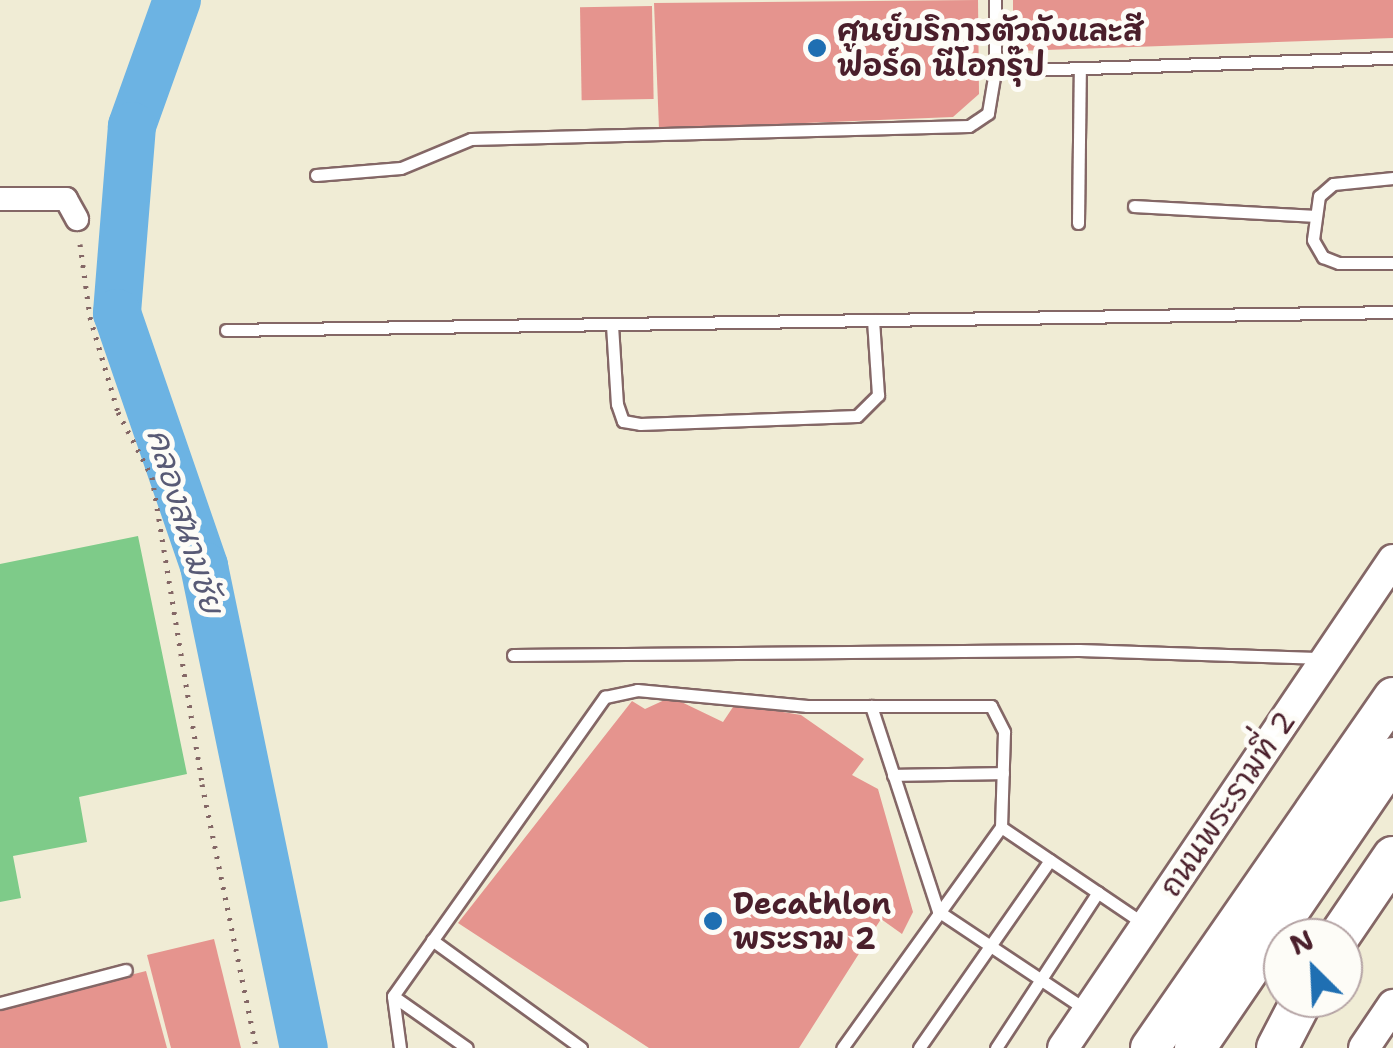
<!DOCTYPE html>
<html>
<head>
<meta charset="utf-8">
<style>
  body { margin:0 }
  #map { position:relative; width:1393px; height:1048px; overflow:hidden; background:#f0ecd5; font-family:"Shantell Sans","Playpen Sans Thai",sans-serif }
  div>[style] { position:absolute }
  .green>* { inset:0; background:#7ecb89 }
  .river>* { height:48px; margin:-24px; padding:0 24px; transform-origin:24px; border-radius:24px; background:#6cb3e3 }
  .building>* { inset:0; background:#e5948e; transform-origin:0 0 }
  .path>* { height:5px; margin-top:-2.5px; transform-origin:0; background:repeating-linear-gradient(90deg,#846766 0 2.5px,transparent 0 10.5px) }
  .roads { filter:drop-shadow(2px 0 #846766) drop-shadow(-2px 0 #846766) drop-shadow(0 2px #846766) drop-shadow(0 -2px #846766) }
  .service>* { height:11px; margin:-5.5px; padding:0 5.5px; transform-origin:5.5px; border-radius:5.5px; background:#fff }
  .minor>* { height:22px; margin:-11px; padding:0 11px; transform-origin:11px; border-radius:11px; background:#fff }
  .secondary>* { height:30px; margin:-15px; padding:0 15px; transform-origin:15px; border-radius:15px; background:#fff }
  .trunk>* { height:38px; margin:-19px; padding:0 19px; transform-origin:19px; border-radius:19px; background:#fff }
  .motorway>* { height:40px; margin:-20px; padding:0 20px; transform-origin:20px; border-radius:20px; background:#fff }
  .bridges { filter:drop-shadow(2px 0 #846766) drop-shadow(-2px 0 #846766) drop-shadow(0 2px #846766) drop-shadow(0 -2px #846766) }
  .motorway-bridge>* { height:40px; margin:-20px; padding:0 20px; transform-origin:20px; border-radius:20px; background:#fff }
  .dots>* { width:28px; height:28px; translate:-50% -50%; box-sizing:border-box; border:5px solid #fdfcf7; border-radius:50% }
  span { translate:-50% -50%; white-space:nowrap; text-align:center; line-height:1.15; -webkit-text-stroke:10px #fdfcf7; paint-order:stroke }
  .poi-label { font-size:30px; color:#4a1f2b; font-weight:700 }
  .left { translate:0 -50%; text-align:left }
  .street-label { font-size:30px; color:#4a1f2b }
  .water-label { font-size:32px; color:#585a75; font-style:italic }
  .north { position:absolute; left:1263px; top:918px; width:100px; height:100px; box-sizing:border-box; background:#fdfcf7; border:2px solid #b5a4a5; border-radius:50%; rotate:336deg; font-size:28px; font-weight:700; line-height:40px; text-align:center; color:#4a1f2b }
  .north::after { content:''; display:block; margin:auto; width:35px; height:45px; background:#1f6fb2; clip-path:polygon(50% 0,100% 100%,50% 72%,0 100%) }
</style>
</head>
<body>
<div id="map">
  <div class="green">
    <div style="clip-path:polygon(138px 536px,187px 774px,79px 797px,87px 842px,13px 856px,21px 898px,0 902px,0 564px)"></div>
  </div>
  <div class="river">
    <div style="left:177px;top:0;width:134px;rotate:109.7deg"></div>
    <div style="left:132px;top:126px;width:188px;rotate:94.6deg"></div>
    <div style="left:117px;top:313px;width:268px;rotate:71deg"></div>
    <div style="left:204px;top:566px;width:492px;rotate:78.3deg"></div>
  </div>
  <div class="building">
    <div style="clip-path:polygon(978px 0,979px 94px,953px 117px,659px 129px,654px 3px)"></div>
    <div style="clip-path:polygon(1013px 0,1393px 0,1393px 38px,1013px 51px)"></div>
    <div style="left:652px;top:6px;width:93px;height:72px;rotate:89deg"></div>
    <div style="clip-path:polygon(671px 697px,723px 722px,735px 704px,801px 715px,864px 759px,852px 775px,878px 789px,913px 912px,902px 934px,881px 919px,799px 1048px,649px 1048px,458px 923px,632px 701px,645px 709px)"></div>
    <div style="clip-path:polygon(214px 939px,241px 1048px,171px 1048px,147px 955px)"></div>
    <div style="clip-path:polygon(146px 971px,167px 1048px,0 1048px,0 1008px)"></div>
  </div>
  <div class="path">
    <div style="left:80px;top:244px;width:74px;rotate:82.2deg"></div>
    <div style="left:90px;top:317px;width:99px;rotate:73.6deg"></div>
    <div style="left:118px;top:412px;width:73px;rotate:62.4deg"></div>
    <div style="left:152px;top:477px;width:311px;rotate:80.7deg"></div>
    <div style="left:202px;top:784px;width:269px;rotate:78.4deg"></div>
  </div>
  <div class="roads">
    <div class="service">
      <div style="left:995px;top:0;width:71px;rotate:90deg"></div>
      <div style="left:995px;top:71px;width:398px;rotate:-1.9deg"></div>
      <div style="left:316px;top:175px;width:85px;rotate:-4.7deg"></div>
      <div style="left:401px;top:168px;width:76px;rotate:-22.5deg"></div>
      <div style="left:471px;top:139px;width:498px;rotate:-1.5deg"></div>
      <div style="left:969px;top:126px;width:23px;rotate:-34deg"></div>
      <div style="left:988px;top:113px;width:43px;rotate:-80.5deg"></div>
      <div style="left:1393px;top:178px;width:60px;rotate:174.3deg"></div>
      <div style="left:1333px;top:184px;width:18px;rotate:139deg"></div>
      <div style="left:1319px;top:196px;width:44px;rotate:97.8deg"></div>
      <div style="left:1313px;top:240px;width:20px;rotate:60deg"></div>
      <div style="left:1323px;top:257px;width:17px;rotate:21deg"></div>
      <div style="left:1339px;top:263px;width:54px"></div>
      <div style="left:1134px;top:206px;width:182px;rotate:3.1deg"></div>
      <div style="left:1078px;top:223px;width:153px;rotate:-89.3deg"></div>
      <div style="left:612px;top:325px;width:79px;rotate:86.4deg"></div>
      <div style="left:617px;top:404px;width:18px;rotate:71deg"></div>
      <div style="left:623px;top:421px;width:17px;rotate:10deg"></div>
      <div style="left:640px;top:424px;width:217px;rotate:-2.1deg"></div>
      <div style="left:857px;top:416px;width:30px;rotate:-45deg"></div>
      <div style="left:878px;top:395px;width:75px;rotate:-93.8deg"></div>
      <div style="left:226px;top:330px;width:1167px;rotate:-0.88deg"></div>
      <div style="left:513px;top:655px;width:566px;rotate:-0.51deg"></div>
      <div style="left:1079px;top:650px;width:245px;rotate:1.9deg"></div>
      <div style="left:871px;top:706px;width:216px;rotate:71.9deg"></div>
      <div style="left:938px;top:911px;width:180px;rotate:33.7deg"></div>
      <div style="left:893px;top:775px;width:110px;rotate:-1deg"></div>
      <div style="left:1001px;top:827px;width:171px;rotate:34.1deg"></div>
      <div style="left:432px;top:940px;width:184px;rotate:35.9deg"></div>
      <div style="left:393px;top:996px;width:90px;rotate:35.1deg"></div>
      <div style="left:0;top:1003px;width:130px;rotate:-14.7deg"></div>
      <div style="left:400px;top:1048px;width:52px;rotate:-97.7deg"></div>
      <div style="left:393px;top:996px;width:367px;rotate:-54.7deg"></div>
      <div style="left:605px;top:697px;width:33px;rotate:-12deg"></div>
      <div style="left:637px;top:690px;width:171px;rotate:5.4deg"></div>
      <div style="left:807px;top:706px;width:184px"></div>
      <div style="left:991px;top:706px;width:29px;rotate:63deg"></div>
      <div style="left:1004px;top:732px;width:95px;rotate:91.8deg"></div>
      <div style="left:1001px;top:827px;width:272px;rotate:125.7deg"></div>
      <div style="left:919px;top:1048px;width:229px;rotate:-55.1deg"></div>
      <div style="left:996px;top:1048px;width:186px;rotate:-56.8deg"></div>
    </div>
    <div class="minor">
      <div style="left:0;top:199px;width:66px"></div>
      <div style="left:66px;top:199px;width:23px;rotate:61deg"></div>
    </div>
    <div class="secondary">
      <div style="left:1063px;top:1048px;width:589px;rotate:-55.93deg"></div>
      <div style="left:1364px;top:1048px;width:52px;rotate:-56deg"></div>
    </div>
    <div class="trunk">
      <div style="left:1150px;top:1048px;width:427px;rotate:-55.3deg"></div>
    </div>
    <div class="motorway">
      <div style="left:1338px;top:938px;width:98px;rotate:-55.8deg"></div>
      <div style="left:1195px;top:1048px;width:351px;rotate:-55.7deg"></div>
    </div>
  </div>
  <div class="bridges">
    <div class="motorway-bridge">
      <div style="left:1277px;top:1048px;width:56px;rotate:-62.5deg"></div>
    </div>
  </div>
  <div class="dots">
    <div style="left:817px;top:48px;background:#1f6fb2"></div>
    <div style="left:713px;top:921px;background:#1f6fb2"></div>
  </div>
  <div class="poi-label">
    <span class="left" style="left:837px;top:48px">ศูนย์บริการตัวถังและสี<br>ฟอร์ด นีโอกรุ๊ป</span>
    <span class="left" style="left:733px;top:921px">Decathlon<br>พระราม 2</span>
  </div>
  <div class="street-label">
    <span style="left:1228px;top:804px;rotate:-56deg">ถนนพระรามที่ 2</span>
  </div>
  <div class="water-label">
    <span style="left:185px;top:521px;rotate:73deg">คลองสนามชัย</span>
  </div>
  <div class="north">N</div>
</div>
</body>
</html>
